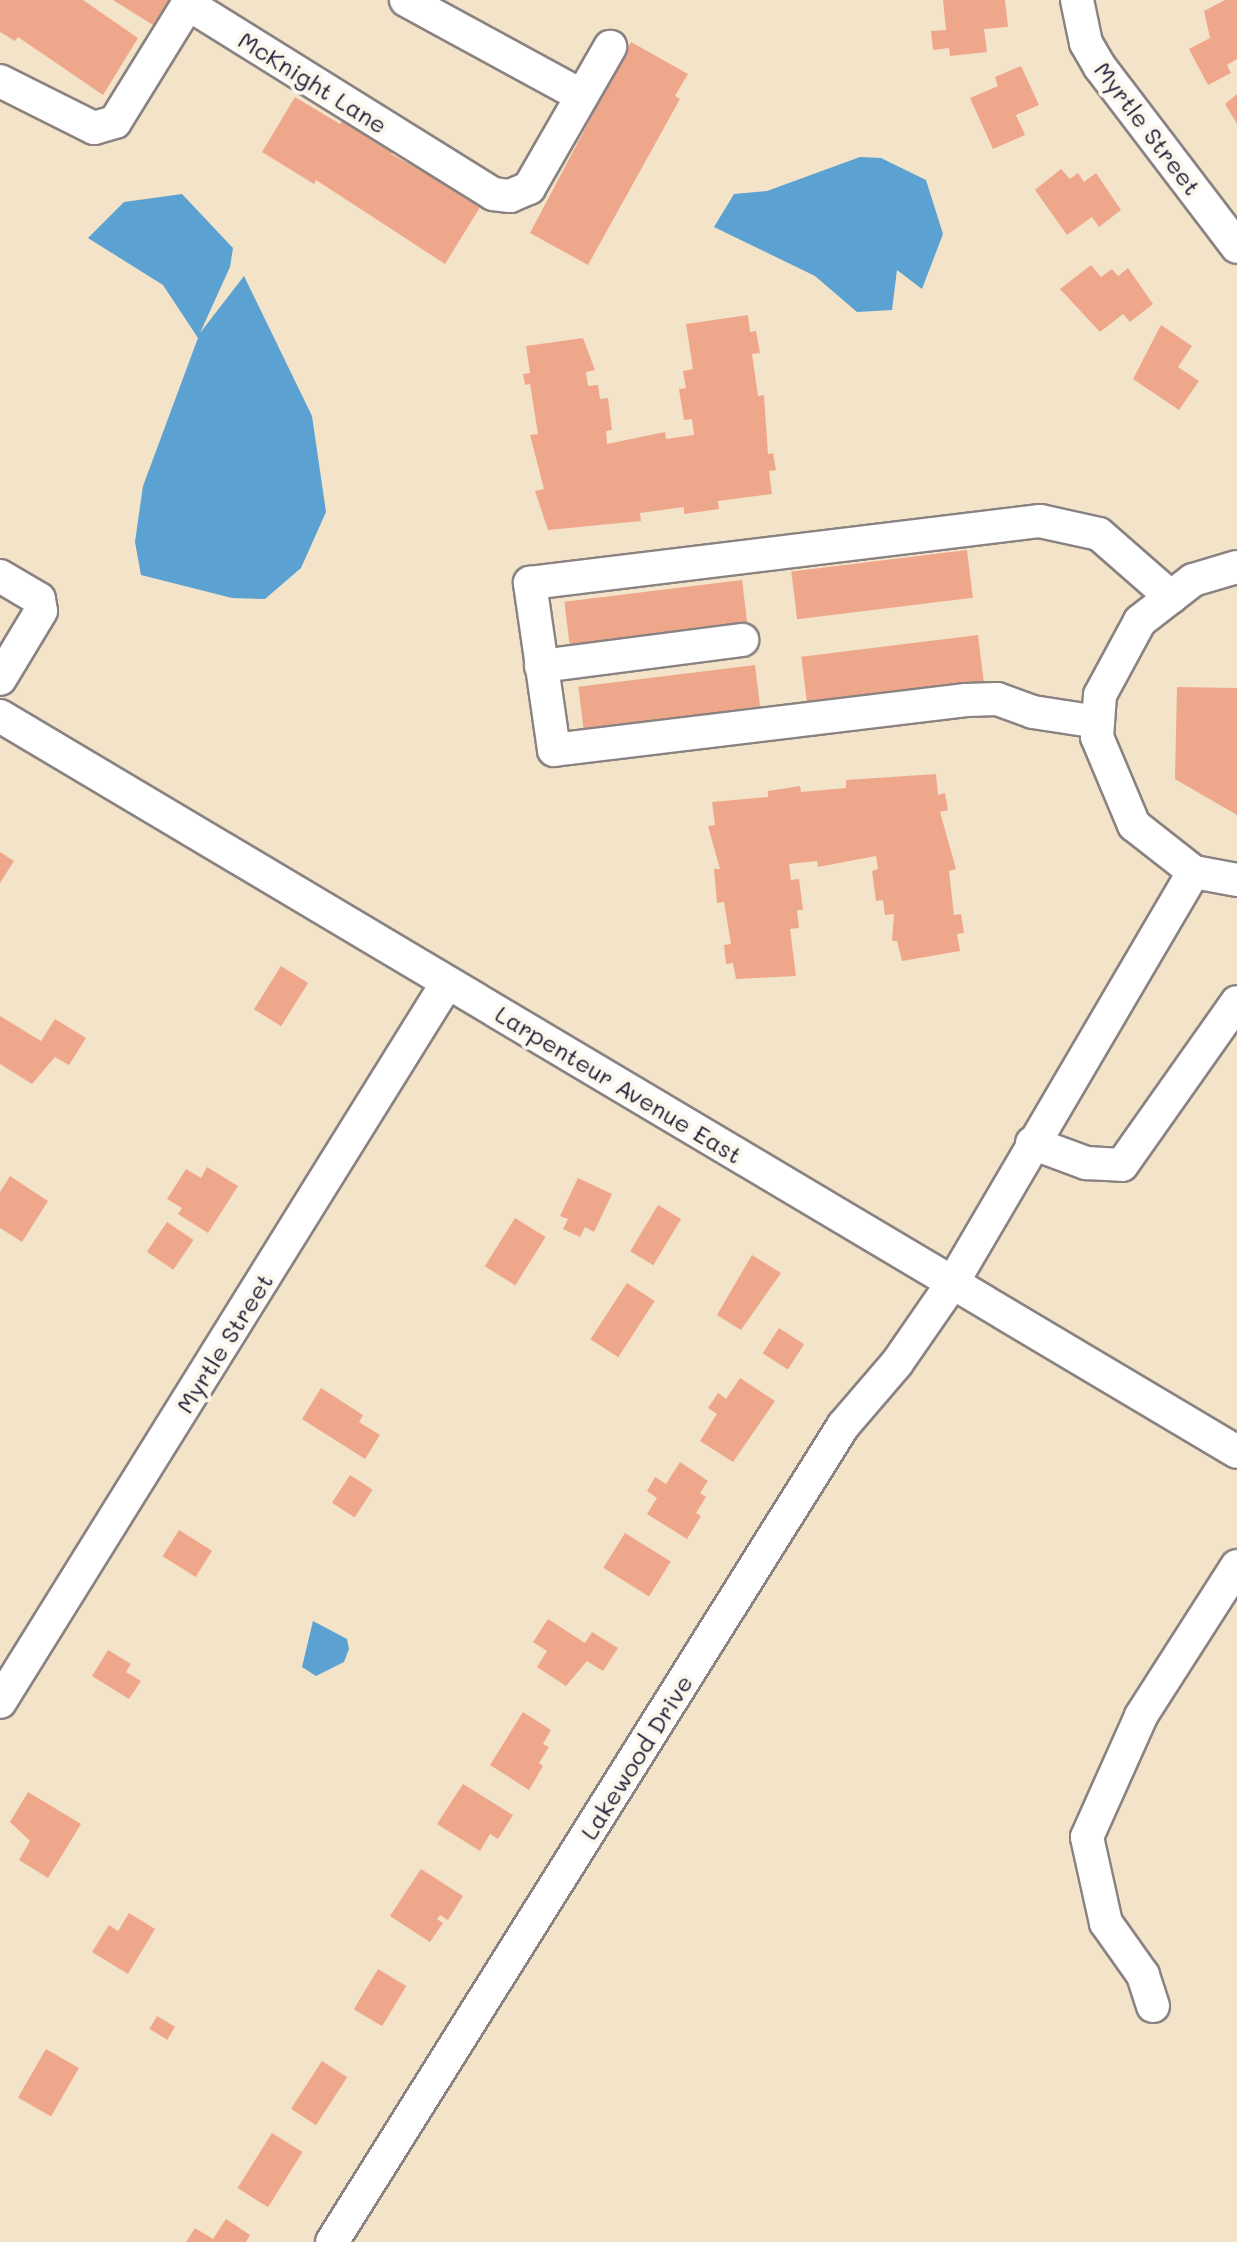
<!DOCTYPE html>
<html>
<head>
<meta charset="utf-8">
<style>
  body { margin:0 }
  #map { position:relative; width:1237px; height:2242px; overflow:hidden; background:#f3e4c9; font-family:Mali,sans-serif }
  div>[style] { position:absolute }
  .water>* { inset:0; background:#5ba1d1 }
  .building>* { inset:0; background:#efa78c; transform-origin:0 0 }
  .roads { filter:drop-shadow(2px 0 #8a8382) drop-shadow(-2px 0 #8a8382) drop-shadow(0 2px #8a8382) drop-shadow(0 -2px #8a8382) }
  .minor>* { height:32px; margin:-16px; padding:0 16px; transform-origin:16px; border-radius:16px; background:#fff }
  span { translate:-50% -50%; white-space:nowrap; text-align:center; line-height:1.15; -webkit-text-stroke:8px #fbf7ec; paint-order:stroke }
  .street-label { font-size:24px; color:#22223b }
</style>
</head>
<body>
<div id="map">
  <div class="water">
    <div style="clip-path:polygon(860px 157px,881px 158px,926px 180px,943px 234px,922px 289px,897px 270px,892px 310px,857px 312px,815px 276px,714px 227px,734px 194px,767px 191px)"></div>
    <div style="clip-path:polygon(182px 194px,233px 248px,230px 267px,200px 333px,244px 276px,312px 416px,326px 512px,301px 568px,265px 599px,232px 598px,141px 575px,135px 542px,143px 486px,198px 338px,163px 285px,88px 238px,124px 202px)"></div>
    <div style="clip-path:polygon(313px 1621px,347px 1639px,349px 1649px,344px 1662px,316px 1676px,302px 1667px)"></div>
  </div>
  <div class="building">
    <div style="clip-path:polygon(0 0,83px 0,138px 38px,103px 95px,18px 37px,15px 41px,0 32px)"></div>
    <div style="clip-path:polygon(113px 0,169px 0,153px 25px)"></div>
    <div style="clip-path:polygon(943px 0,1005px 0,1008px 27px,984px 29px,987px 52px,950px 56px,949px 48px,933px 50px,931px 31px,946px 30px)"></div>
    <div style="clip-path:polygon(1225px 0,1237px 0,1237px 59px,1227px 65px,1231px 73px,1208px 85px,1189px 49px,1210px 38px,1204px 11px)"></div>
    <div style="clip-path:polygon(631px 42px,688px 74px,675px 96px,680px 99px,588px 265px,530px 233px)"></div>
    <div style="clip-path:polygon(1021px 66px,1039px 105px,1016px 115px,1025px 135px,993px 149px,970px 98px,998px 86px,995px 77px)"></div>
    <div style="clip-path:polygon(1237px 94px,1237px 124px,1225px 104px)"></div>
    <div style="clip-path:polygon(295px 97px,340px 124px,343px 120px,394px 150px,391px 154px,482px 204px,445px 264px,316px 180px,314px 184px,262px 152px)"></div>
    <div style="clip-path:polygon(1061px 169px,1070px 179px,1078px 173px,1084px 182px,1096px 173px,1121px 210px,1099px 227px,1092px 217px,1067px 235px,1035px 190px)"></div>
    <div style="clip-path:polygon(1091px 265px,1101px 277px,1112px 269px,1118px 276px,1128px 268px,1153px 304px,1130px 322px,1123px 314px,1100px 332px,1060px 289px)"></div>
    <div style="clip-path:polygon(748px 315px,750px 332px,756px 331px,760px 353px,752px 354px,758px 396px,764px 395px,768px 454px,773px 453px,776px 470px,769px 471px,772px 494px,718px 501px,719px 509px,684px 514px,684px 507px,640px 513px,641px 521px,548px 530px,535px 491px,544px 489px,530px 435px,538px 434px,530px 384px,525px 385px,523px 374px,530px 373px,526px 346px,583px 338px,595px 370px,586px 372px,588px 386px,598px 385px,600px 399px,608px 398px,612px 430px,606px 431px,607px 444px,665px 432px,666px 439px,694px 435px,692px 419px,684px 420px,679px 389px,686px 388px,683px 371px,693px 369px,686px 324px)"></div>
    <div style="clip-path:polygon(1161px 325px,1192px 346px,1178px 367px,1199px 381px,1179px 410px,1133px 379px)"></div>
    <div style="left:967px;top:550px;width:48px;height:177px;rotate:83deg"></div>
    <div style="left:742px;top:580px;width:48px;height:179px;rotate:83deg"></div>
    <div style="left:978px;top:635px;width:48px;height:178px;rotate:83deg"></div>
    <div style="left:755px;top:665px;width:48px;height:178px;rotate:83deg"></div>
    <div style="clip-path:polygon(1177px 687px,1237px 688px,1237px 815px,1175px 779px)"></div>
    <div style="clip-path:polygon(936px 774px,938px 795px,945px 793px,948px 810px,940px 812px,956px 869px,949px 871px,954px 915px,961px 914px,964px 933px,957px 934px,960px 951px,902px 961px,897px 941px,892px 941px,894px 914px,885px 915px,883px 900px,876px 901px,872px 871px,878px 869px,876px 856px,818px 867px,817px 861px,789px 864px,791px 880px,799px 879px,803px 910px,797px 910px,799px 928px,790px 929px,796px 976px,736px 979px,733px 963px,726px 964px,724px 945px,731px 944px,724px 902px,717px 903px,714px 869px,720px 869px,708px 826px,715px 825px,712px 802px,768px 797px,768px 791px,800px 786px,801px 792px,846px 788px,846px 780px)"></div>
    <div style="clip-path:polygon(0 852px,14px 861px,0 883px)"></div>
    <div style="left:281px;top:966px;width:32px;height:51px;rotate:32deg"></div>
    <div style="clip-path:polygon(0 1016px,41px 1041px,55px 1019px,86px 1038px,69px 1065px,55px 1057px,32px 1084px,0 1064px)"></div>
    <div style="clip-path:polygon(207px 1167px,238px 1186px,208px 1233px,178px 1214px,182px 1208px,167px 1199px,186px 1169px,201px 1178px)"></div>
    <div style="clip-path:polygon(10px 1176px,48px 1201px,22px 1242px,0 1228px,0 1192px)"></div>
    <div style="clip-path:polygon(578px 1178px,612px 1194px,594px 1232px,585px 1227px,580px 1237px,563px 1229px,568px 1219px,560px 1216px)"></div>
    <div style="left:658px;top:1205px;width:27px;height:54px;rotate:31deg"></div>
    <div style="left:515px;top:1218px;width:36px;height:57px;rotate:32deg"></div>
    <div style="left:167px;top:1222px;width:32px;height:36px;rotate:34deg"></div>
    <div style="clip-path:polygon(752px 1255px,781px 1273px,741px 1330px,717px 1315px)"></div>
    <div style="left:627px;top:1283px;width:33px;height:67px;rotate:33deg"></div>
    <div style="left:779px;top:1328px;width:30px;height:30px;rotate:33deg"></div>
    <div style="clip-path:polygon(740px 1378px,775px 1401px,733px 1462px,700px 1441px,717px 1414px,708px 1408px,718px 1393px,726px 1399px)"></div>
    <div style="clip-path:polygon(321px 1388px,363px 1415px,359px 1422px,380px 1435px,365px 1459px,302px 1419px)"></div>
    <div style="clip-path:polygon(680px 1462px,708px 1481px,700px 1493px,706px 1497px,696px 1513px,701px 1516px,687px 1539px,647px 1514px,657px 1498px,647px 1491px,655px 1477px,666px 1484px)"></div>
    <div style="left:350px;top:1475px;width:27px;height:33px;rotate:33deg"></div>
    <div style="left:179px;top:1530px;width:39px;height:31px;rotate:32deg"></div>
    <div style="left:625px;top:1533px;width:54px;height:41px;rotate:32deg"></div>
    <div style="clip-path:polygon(548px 1619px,585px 1643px,592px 1632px,618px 1648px,603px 1671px,587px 1661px,566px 1686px,537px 1667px,547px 1651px,533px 1642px)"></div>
    <div style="clip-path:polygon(108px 1650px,131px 1664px,126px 1672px,141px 1681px,129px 1699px,92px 1676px)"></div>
    <div style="clip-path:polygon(523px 1712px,551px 1730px,543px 1744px,549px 1747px,539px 1763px,543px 1766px,529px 1790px,490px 1765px)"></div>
    <div style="clip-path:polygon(463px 1784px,513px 1815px,498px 1839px,490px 1834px,480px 1851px,437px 1824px)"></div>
    <div style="clip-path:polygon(28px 1792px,81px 1824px,48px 1878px,19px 1860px,30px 1841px,10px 1822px)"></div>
    <div style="clip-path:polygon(421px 1869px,463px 1896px,448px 1920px,440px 1915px,437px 1919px,443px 1923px,430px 1942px,390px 1916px)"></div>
    <div style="clip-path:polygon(129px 1913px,155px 1929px,128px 1974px,92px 1952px,109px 1925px,118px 1931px)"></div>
    <div style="left:378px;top:1969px;width:33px;height:47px;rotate:31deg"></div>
    <div style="left:157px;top:2016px;width:21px;height:15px;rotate:31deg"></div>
    <div style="left:46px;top:2049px;width:38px;height:56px;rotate:30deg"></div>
    <div style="left:322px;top:2061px;width:30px;height:57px;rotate:33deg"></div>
    <div style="left:272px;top:2133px;width:36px;height:65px;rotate:32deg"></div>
    <div style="clip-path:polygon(226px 2219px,250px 2235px,246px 2242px,186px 2242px,195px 2228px,213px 2239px)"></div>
  </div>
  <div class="roads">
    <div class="minor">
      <div style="left:406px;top:0;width:200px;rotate:28.6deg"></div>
      <div style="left:1077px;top:0;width:44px;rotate:78.2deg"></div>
      <div style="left:1086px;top:43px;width:28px;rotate:60deg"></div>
      <div style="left:1100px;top:67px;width:226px;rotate:52.7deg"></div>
      <div style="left:0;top:81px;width:105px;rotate:26.6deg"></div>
      <div style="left:94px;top:128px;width:22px;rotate:-16deg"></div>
      <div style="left:115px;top:122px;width:139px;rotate:-58.3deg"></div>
      <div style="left:188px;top:4px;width:359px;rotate:31.9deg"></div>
      <div style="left:493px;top:194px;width:17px;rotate:7deg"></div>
      <div style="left:510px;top:196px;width:21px;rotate:-23deg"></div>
      <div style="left:529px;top:188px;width:163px;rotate:-60.1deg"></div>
      <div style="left:0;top:576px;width:45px;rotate:30.5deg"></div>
      <div style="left:39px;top:599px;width:12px;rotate:81deg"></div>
      <div style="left:41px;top:611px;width:79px;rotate:121.1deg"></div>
      <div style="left:541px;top:666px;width:203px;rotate:-7.4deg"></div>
      <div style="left:0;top:716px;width:1439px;rotate:30.75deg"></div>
      <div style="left:1098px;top:722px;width:66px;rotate:-171.3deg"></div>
      <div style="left:1033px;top:712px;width:38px;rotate:-160deg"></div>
      <div style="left:997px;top:699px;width:31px;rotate:178deg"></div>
      <div style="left:966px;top:700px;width:415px;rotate:173.1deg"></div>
      <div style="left:554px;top:750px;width:169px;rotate:-98.2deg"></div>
      <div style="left:530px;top:583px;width:514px;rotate:-6.93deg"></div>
      <div style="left:1040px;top:521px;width:60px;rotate:12.4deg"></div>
      <div style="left:1099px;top:534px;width:96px;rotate:41.2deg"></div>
      <div style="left:1194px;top:872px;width:44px;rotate:10.5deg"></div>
      <div style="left:1032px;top:1143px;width:58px;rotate:20.3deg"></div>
      <div style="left:1086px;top:1163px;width:36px;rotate:3deg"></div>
      <div style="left:1122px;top:1165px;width:199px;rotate:-54.8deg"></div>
      <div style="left:0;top:1702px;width:847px;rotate:-58.13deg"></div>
      <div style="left:1153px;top:2006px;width:33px;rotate:-108deg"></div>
      <div style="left:1143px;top:1975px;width:64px;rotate:-125.4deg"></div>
      <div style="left:1106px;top:1923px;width:88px;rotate:-102.5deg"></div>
      <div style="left:1087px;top:1837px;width:133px;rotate:-65.9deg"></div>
      <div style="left:1141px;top:1716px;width:178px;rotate:-57.4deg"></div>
      <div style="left:332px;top:2242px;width:963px;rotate:-57.94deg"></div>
      <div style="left:843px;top:1426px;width:83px;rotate:-49.4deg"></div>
      <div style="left:897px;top:1363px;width:98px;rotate:-55.3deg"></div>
      <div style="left:953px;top:1282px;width:476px;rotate:-59.6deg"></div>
      <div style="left:1194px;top:872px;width:76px;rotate:-141.9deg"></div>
      <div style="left:1134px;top:825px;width:95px;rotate:-112.8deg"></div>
      <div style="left:1097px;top:737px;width:42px;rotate:-85.9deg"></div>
      <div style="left:1100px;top:695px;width:84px;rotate:-61.6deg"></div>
      <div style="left:1140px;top:621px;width:67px;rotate:-37.7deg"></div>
      <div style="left:1193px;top:580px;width:46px;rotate:-16.5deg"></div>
    </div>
  </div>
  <div class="street-label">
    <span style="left:313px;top:82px;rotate:32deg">McKnight Lane</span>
    <span style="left:1148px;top:128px;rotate:53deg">Myrtle Street</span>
    <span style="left:619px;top:1084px;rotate:31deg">Larpenteur Avenue East</span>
    <span style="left:224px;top:1343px;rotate:-58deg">Myrtle Street</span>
    <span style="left:636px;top:1757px;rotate:-58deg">Lakewood Drive</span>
  </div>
</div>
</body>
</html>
